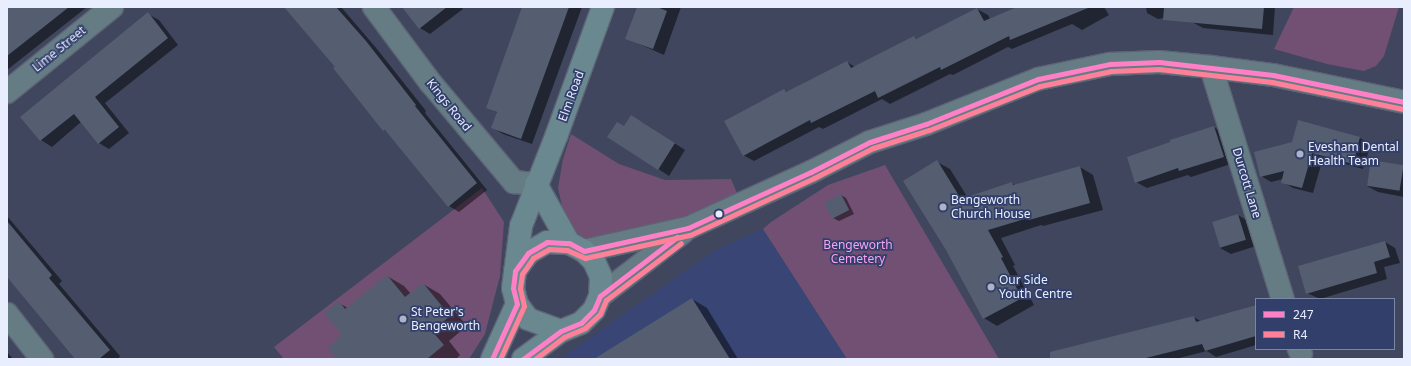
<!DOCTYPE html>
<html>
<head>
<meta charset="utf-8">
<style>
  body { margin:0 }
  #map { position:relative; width:1411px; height:366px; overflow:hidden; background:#3f465e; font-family:"Noto Sans",sans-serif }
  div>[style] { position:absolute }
  .built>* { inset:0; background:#394675 }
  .green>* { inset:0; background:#725073 }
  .shadow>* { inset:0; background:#0007 }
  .building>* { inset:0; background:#545e70; transform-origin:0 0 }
  .roads { filter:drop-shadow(1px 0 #5d6375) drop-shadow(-1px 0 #5d6375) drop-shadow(0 1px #5d6375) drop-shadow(0 -1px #5d6375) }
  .minor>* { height:22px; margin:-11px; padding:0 11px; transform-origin:11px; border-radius:11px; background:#657c84 }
  .tertiary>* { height:22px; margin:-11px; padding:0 11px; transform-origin:11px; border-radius:11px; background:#657c84 }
  .secondary>* { height:22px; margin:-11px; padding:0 11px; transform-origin:11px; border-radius:11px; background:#6a8890 }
  .bus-1>* { height:5px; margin:-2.5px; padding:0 2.5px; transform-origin:2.5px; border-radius:2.5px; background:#ff80c5 }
  .bus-2>* { height:5px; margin:-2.5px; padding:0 2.5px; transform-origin:2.5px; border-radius:2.5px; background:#ff8098 }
  .dots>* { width:11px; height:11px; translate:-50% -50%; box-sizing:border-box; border:2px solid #323f6b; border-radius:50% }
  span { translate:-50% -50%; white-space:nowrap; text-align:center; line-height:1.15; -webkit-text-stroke:3.5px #323f6b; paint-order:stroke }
  .street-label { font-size:12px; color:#e9eeff }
  .poi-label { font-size:12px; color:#e9eeff }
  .left { translate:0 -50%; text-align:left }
  .park-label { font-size:12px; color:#f8a3f0 }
  .frame { position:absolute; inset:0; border:8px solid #e9eeff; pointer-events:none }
  .legend { position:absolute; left:1255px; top:298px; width:140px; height:52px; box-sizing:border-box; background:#323f6b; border:1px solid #7b85a6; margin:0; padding:5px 7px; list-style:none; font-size:12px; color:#e9eeff }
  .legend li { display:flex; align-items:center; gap:8px; height:20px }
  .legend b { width:20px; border:1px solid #7b85a6 }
</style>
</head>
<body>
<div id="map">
  <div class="built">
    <div style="clip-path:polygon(763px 229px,847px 359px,560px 359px,714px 251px)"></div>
  </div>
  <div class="green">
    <div style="clip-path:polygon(1294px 7px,1399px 7px,1384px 56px,1376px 66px,1364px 71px,1327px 64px,1274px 49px)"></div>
    <div style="clip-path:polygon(571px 134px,619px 164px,665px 180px,731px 179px,737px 193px,681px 220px,593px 242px,577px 234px,565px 219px,558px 188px,563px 159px)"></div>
    <div style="clip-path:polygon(885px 165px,999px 359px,847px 359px,763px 229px,771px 222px,828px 185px)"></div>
    <div style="clip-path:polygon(482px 188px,504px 222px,500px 276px,485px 334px,469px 359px,284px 359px,274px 347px)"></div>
  </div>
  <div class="shadow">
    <div style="clip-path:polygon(20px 7px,87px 7px,7px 70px,7px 18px)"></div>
    <div style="clip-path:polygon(286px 7px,341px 7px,377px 49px,426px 111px,425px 113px,487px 190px,459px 212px,449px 206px,389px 133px,384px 130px,336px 67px)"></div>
    <div style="clip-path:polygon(403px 7px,461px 7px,463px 9px,430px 34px,420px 28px)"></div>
    <div style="clip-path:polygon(523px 7px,582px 7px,532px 144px,503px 134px,492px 127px,498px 113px,487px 107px)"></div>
    <div style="clip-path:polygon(638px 7px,681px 7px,664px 55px,626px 38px)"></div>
    <div style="clip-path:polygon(1019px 7px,1104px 7px,1109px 15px,1082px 30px,1072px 24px,1012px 49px,1008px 47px,953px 75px,950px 74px,890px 104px,882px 99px,823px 129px,819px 127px,754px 161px,743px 155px,784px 90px,787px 92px,847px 62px,855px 67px,914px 37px,917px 39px,977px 9px,988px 15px,990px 19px)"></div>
    <div style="clip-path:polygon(1146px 7px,1275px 7px,1273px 35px,1203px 28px,1192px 22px,1193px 13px,1158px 19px,1147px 13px)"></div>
    <div style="clip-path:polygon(148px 14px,159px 20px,178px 45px,105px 103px,129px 133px,109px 149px,99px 143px,81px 122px,52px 147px,41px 140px,21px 117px)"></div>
    <div style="clip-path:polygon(1298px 121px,1360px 138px,1371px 144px,1363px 169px,1323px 158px,1313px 193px,1293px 188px,1283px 182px,1283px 179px,1271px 182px,1261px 176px,1293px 143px)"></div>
    <div style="clip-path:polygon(642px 122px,685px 150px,669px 176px,608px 136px,624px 127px)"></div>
    <div style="clip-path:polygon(1214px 127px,1225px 134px,1234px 163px,1191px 177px,1188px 175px,1147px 188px,1136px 182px)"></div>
    <div style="clip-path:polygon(1372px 161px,1404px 166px,1404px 197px,1378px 192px,1367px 186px)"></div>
    <div style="clip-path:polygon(937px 162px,950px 169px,968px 198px,1012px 183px,1015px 185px,1080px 167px,1093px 175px,1103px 210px,1043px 226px,1041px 225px,1001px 238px,1015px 265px,1013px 266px,1034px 305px,997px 326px,984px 318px)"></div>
    <div style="clip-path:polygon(841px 195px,846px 198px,854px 214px,839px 221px,833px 218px)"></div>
    <div style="clip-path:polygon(1238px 215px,1248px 221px,1256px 246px,1231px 254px,1220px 248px)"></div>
    <div style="clip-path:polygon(7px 216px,62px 281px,59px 284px,120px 356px,118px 359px,77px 359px,7px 276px)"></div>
    <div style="clip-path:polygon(1385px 242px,1395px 248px,1400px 263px,1384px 267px,1387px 279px,1320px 299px,1307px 293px)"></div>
    <div style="clip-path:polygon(387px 276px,404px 286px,411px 294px,423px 284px,440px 294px,467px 326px,449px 341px,460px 355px,456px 359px,339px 359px,344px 335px,339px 303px,348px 308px)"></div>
    <div style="clip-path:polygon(692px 299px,707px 308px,738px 359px,619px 359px)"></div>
    <div style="clip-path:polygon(1256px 305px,1256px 345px,1216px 357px,1207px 351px,1175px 359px,1078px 359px,1194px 317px,1202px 322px)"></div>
    <div style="clip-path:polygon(7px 352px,13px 359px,7px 359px)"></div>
  </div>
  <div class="building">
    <div style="clip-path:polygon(7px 7px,69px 7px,7px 56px)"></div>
    <div style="clip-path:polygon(284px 7px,336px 7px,366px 41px,416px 105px,415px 106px,477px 183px,448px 207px,385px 130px,383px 131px,333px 68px,335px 67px)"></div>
    <div style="clip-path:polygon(402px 7px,447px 7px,419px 29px)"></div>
    <div style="clip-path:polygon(522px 7px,569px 7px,521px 139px,491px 128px,497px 112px,486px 108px)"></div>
    <div style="clip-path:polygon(637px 7px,657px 7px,667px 11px,653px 49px,625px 39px)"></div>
    <div style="clip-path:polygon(1017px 7px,1088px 8px,1010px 40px,1009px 36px,941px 70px,940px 67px,878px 98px,875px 91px,811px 123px,810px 120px,743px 156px,724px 121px,784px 89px,786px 92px,847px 61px,851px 68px,914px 36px,916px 39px,977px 8px,984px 21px)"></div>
    <div style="clip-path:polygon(1164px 7px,1264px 7px,1262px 29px,1163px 20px)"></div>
    <div style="clip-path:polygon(148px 12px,168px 38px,95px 97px,119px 127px,98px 144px,74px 114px,40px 141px,20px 117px)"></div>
    <div style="clip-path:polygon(631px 115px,675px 143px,658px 170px,607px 137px,617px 122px,624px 126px)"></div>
    <div style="clip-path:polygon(1298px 120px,1360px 137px,1353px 164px,1312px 153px,1302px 188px,1281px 183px,1284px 171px,1260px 177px,1254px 152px,1292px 142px)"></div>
    <div style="clip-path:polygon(1214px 126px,1224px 157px,1179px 171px,1178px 168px,1135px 183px,1127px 157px,1170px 142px,1170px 140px)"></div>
    <div style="clip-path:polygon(937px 160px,961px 199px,1012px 182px,1013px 185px,1080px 166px,1090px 203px,1029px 220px,1028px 218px,988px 230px,1003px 257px,1001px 258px,1022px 298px,983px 319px,946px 250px,903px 181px)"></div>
    <div style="left:1371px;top:160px;width:33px;height:26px;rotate:9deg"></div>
    <div style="left:841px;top:194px;width:18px;height:19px;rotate:63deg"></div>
    <div style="left:1238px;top:214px;width:27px;height:27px;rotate:73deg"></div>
    <div style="clip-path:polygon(7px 221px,52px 275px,49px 278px,110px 350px,99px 359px,75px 359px,7px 277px)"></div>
    <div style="clip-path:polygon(1385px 241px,1390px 257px,1374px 262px,1377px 273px,1306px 294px,1298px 266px)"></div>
    <div style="clip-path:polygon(387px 275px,405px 297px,423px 283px,450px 316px,432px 331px,444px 345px,427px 359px,337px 359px,328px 347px,342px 335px,324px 313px,339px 301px,345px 309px)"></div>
    <div style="clip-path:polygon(692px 298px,730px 359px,594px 359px)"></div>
    <div style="clip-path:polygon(1256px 305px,1256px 336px,1205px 351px,1202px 344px,1142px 359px,1050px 359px,1050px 352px,1194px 316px,1196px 322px)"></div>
  </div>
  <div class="roads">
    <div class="minor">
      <div style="left:374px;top:7px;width:94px;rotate:53.3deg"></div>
      <div style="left:430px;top:82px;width:131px;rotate:50deg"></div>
      <div style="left:514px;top:182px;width:22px;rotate:5deg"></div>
      <div style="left:1211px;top:67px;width:243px;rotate:72.8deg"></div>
      <div style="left:7px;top:92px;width:135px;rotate:-39deg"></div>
      <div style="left:7px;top:314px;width:57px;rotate:52.1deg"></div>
      <div style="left:1299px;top:349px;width:5px;rotate:68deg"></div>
    </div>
    <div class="tertiary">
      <div style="left:584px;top:251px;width:107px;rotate:-12.5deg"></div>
      <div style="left:688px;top:228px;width:135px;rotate:-24.5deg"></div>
      <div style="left:811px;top:172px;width:66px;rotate:-27deg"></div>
      <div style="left:870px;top:142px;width:59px;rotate:-17.8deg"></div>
      <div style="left:926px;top:124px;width:121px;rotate:-21.9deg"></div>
      <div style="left:1038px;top:79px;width:74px;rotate:-11.8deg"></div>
      <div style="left:1110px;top:64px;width:49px;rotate:-2.3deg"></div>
      <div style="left:1159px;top:62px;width:52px;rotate:5.5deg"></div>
      <div style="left:1211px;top:67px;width:63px;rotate:7.4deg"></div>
      <div style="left:1273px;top:75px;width:134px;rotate:11.6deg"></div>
      <div style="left:600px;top:296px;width:105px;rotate:-37.6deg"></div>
    </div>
    <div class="secondary">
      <div style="left:536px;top:184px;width:68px;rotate:60.8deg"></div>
      <div style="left:515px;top:271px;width:22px;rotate:-54deg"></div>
      <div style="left:528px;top:253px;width:22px;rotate:-30deg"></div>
      <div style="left:547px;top:242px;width:22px;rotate:3deg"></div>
      <div style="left:569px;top:243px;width:17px;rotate:28deg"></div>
      <div style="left:584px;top:251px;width:14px;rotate:45deg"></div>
      <div style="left:594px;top:261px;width:17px;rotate:66deg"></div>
      <div style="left:601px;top:277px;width:19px;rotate:93deg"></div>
      <div style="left:600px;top:296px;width:15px;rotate:113deg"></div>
      <div style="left:594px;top:310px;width:18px;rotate:135deg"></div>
      <div style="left:581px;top:323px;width:22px;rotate:158deg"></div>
      <div style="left:561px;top:331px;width:47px;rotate:143.6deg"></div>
      <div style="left:561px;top:331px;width:35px;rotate:-160deg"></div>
      <div style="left:528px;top:319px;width:19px;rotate:-126deg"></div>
      <div style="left:517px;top:304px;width:16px;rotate:-104deg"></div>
      <div style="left:513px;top:288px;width:63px;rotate:-82.6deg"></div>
      <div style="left:521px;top:226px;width:99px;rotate:-68.6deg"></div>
      <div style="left:557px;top:134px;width:135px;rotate:-70.1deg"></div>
      <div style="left:492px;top:359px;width:60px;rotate:-65.6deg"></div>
    </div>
  </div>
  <div class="bus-1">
    <div style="left:492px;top:359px;width:60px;rotate:-65.6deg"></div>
    <div style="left:517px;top:304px;width:16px;rotate:-104deg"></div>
    <div style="left:513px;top:288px;width:17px;rotate:-83deg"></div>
    <div style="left:515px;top:271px;width:22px;rotate:-54deg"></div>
    <div style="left:528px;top:253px;width:22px;rotate:-30deg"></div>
    <div style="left:547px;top:242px;width:22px;rotate:3deg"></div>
    <div style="left:569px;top:243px;width:17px;rotate:28deg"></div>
    <div style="left:584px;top:251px;width:107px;rotate:-12.5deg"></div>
    <div style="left:688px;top:228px;width:135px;rotate:-24.5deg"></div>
    <div style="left:811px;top:172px;width:66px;rotate:-27deg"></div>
    <div style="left:870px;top:142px;width:59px;rotate:-17.8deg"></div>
    <div style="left:926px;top:124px;width:121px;rotate:-21.9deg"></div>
    <div style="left:1038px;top:79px;width:74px;rotate:-11.8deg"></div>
    <div style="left:1110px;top:64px;width:49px;rotate:-2.3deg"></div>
    <div style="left:1159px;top:62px;width:115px;rotate:6.5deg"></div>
    <div style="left:1273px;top:75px;width:134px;rotate:11.6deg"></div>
    <div style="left:523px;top:359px;width:47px;rotate:-36.4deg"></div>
    <div style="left:561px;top:331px;width:22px;rotate:-22deg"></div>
    <div style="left:581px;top:323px;width:18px;rotate:-45deg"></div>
    <div style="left:594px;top:310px;width:15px;rotate:-67deg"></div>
    <div style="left:600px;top:296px;width:97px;rotate:-37.5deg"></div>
  </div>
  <div class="bus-2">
    <div style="left:500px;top:359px;width:58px;rotate:-65.6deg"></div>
    <div style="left:524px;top:306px;width:18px;rotate:-103deg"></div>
    <div style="left:520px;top:288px;width:14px;rotate:-82deg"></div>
    <div style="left:522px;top:274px;width:19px;rotate:-55deg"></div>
    <div style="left:533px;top:258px;width:18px;rotate:-29deg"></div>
    <div style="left:549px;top:249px;width:18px;rotate:3deg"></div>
    <div style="left:567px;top:250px;width:20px;rotate:24deg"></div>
    <div style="left:585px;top:258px;width:107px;rotate:-12.4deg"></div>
    <div style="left:690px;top:235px;width:136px;rotate:-24.7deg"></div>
    <div style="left:814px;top:178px;width:66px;rotate:-27deg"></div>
    <div style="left:873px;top:148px;width:59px;rotate:-17.8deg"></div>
    <div style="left:929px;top:130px;width:119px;rotate:-21.6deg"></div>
    <div style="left:1040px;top:86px;width:73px;rotate:-11.9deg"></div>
    <div style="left:1111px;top:71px;width:48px;rotate:-2.4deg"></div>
    <div style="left:1159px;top:69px;width:114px;rotate:6.6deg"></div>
    <div style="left:1272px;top:82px;width:134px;rotate:11.6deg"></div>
    <div style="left:535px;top:359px;width:36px;rotate:-37deg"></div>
    <div style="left:564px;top:337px;width:23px;rotate:-23deg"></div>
    <div style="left:585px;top:328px;width:21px;rotate:-43deg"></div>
    <div style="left:600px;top:314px;width:15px;rotate:-67deg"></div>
    <div style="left:606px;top:300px;width:94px;rotate:-37.2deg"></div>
  </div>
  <div class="dots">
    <div style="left:1300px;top:154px;background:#aeb3c7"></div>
    <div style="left:943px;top:207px;background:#aeb3c7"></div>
    <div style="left:719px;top:214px;background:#e9eeff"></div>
    <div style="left:991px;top:287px;background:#aeb3c7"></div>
    <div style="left:403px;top:319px;background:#aeb3c7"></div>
  </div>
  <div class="street-label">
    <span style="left:59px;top:49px;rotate:-39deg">Lime Street</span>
    <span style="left:571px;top:96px;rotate:-70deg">Elm Road</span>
    <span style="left:449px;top:105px;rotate:51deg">Kings Road</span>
    <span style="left:1247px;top:183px;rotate:73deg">Durcott Lane</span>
  </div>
  <div class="poi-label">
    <span class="left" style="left:1308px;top:154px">Evesham Dental<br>Health Team</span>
    <span class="left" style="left:951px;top:207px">Bengeworth<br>Church House</span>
    <span class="left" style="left:999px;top:287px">Our Side<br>Youth Centre</span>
    <span class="left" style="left:411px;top:319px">St Peter's<br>Bengeworth</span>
  </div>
  <div class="park-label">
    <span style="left:858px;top:252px">Bengeworth<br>Cemetery</span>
  </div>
  <div class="frame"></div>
  <ul class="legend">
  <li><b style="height:5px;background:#ff80c5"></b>247</li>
  <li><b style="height:5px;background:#ff8098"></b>R4</li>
  </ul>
</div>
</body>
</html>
